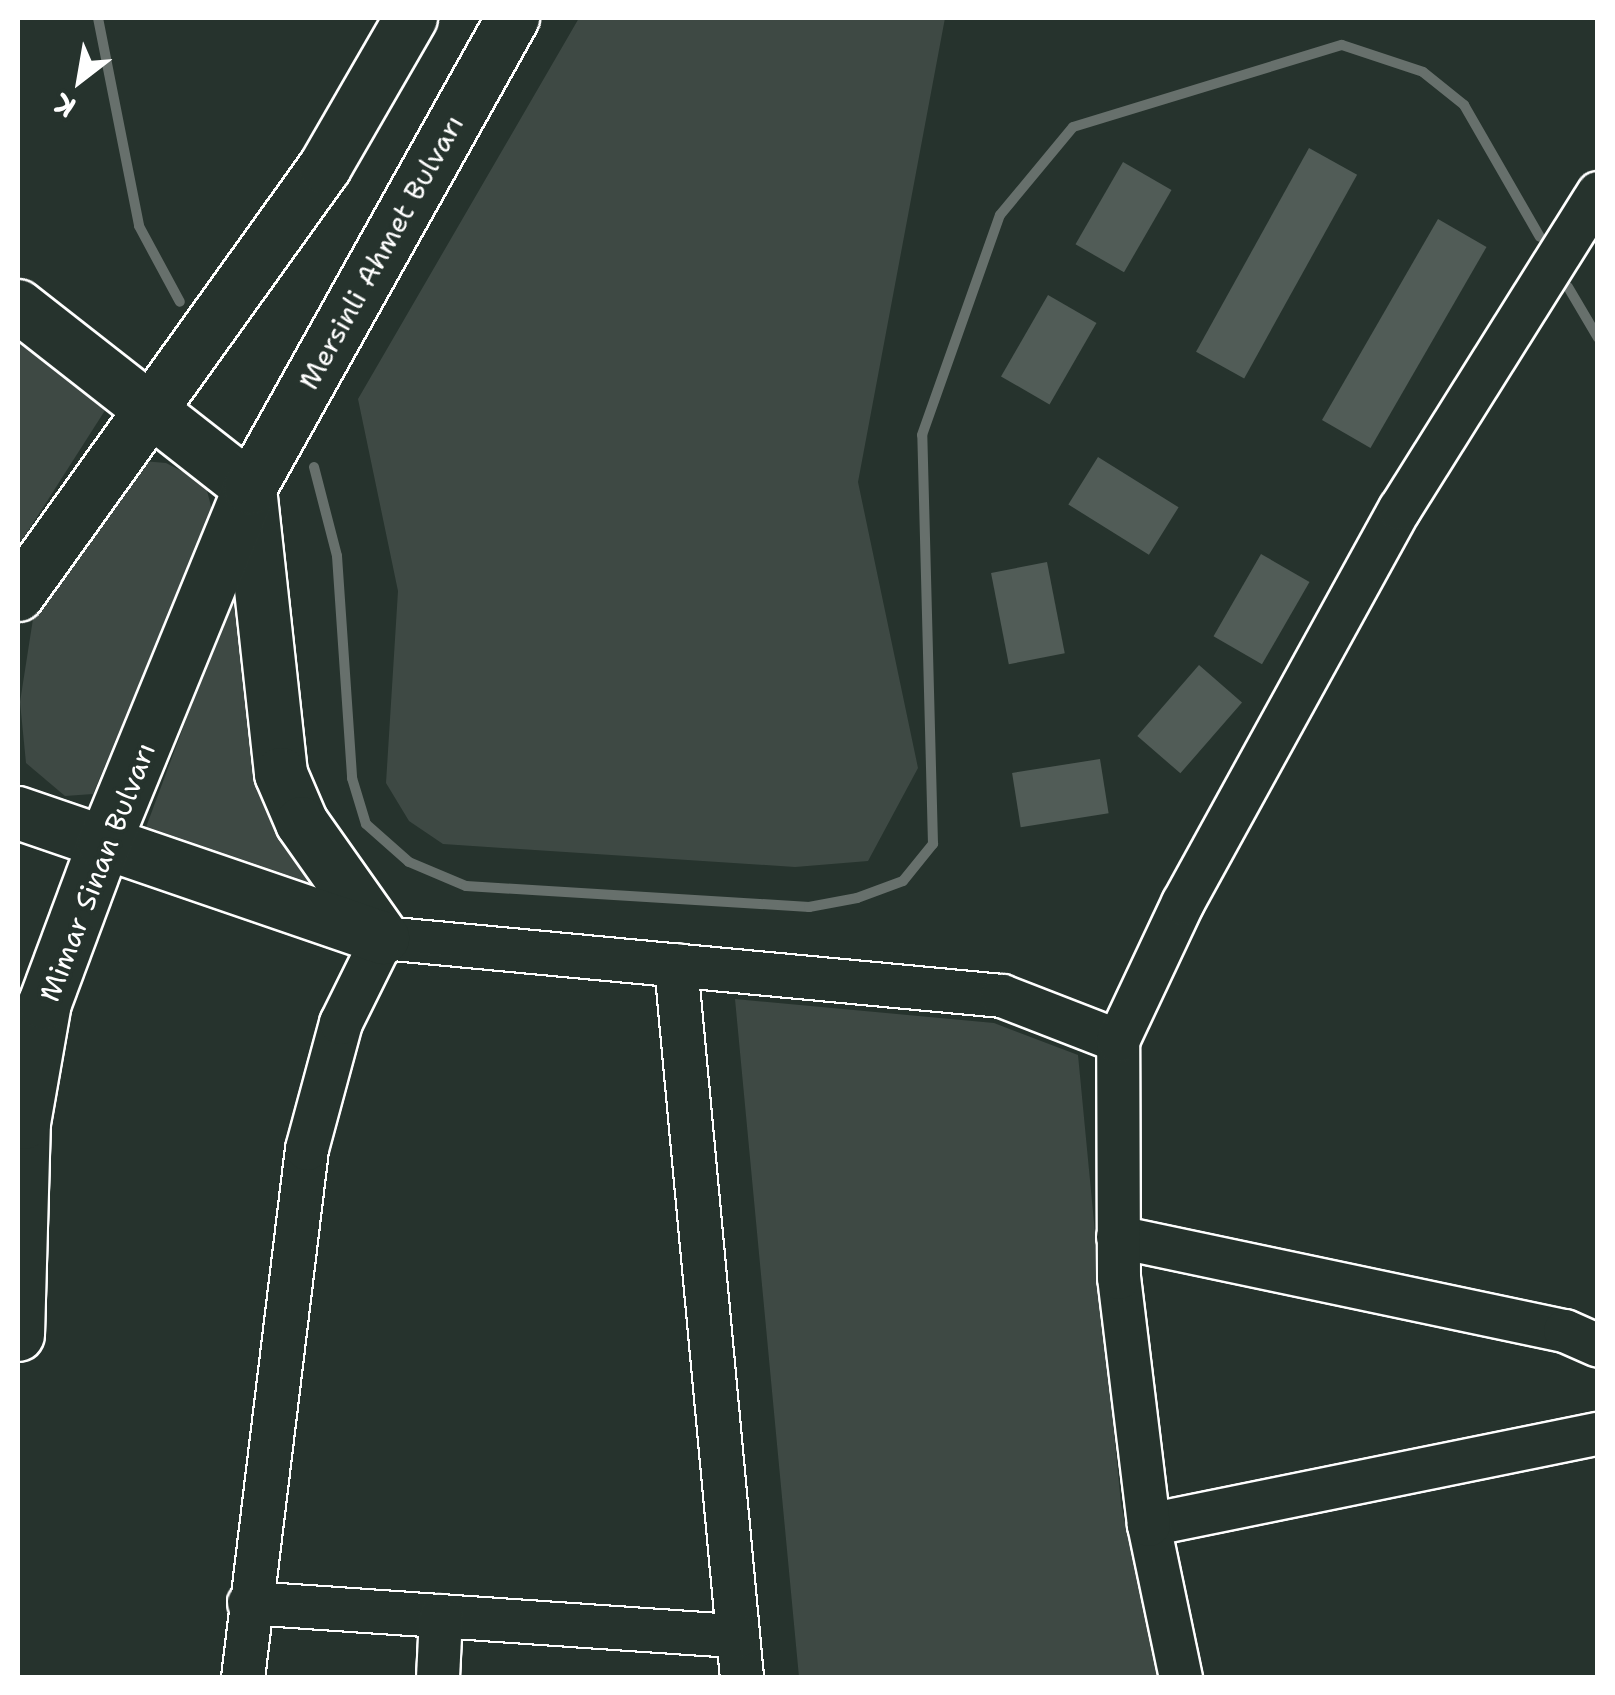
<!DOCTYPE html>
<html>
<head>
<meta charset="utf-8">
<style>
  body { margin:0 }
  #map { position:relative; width:1615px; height:1695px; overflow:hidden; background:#26332d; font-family:"Shantell Sans",sans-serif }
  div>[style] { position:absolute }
  .green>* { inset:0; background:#3e4944 }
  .stream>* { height:10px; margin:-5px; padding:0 5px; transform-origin:5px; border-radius:5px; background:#67706c }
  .building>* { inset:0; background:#515c57; transform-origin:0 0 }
  .roads { filter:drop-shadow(2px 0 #fff) drop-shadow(-2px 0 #fff) drop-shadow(0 2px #fff) drop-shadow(0 -2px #fff) }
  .minor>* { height:42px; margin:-21px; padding:0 21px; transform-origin:21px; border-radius:21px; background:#26332d }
  .major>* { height:52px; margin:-26px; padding:0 26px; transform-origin:26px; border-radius:26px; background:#26332d }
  span { translate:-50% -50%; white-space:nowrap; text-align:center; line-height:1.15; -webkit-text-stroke:8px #26332d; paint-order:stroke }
  .street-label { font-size:28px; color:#fff }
  .frame { position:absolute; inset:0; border:20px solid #fff; pointer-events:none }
  .north { position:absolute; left:30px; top:30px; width:100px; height:100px; -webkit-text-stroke:8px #26332d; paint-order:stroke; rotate:211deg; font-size:28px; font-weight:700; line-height:40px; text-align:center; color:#fff }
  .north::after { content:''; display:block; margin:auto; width:35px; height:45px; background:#fff; clip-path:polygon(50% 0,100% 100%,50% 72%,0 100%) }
</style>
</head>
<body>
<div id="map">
  <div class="green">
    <div style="clip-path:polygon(579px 18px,945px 18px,858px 482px,918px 768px,868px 861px,795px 867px,443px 844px,409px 821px,386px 783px,398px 591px,358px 399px)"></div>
    <div style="clip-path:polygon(18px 330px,111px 401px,21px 542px,18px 531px)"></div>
    <div style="clip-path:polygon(131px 460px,166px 463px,205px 483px,212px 510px,93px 794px,65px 796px,26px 763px,20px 702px,33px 619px)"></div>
    <div style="clip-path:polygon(237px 583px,328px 906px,139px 846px)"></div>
    <div style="clip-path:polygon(735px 999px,994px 1023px,1078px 1055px,1121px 1504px,1159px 1677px,799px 1677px)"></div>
  </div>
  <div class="stream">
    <div style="left:98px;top:18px;width:212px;rotate:78.8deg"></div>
    <div style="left:139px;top:226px;width:86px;rotate:61.7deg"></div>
    <div style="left:1568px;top:287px;width:59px;rotate:59.5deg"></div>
    <div style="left:314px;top:467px;width:92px;rotate:75.5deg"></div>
    <div style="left:337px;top:556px;width:223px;rotate:86.1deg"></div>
    <div style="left:352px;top:778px;width:48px;rotate:73.1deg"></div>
    <div style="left:366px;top:824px;width:57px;rotate:41.5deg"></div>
    <div style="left:409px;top:862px;width:62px;rotate:22.8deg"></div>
    <div style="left:466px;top:886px;width:344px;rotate:3.5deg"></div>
    <div style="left:809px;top:907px;width:49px;rotate:-10.6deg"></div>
    <div style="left:857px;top:898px;width:49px;rotate:-20.3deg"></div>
    <div style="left:903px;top:881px;width:48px;rotate:-51deg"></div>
    <div style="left:933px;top:844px;width:409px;rotate:-91.5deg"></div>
    <div style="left:922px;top:435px;width:233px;rotate:-70.5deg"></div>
    <div style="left:1000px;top:215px;width:114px;rotate:-50.3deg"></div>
    <div style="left:1073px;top:127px;width:281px;rotate:-17deg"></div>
    <div style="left:1342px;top:45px;width:85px;rotate:18.4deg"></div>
    <div style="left:1423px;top:72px;width:53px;rotate:38.8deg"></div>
    <div style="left:1464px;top:105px;width:152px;rotate:60.1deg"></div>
  </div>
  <div class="building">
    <div style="left:1309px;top:148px;width:55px;height:233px;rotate:29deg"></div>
    <div style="left:1123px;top:162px;width:56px;height:95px;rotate:30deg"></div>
    <div style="left:1438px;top:219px;width:56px;height:232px;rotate:30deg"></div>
    <div style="left:1048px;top:295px;width:56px;height:94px;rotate:30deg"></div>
    <div style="left:1098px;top:457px;width:95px;height:56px;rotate:32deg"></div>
    <div style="left:1261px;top:554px;width:56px;height:95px;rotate:30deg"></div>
    <div style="left:1047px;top:562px;width:93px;height:57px;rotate:79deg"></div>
    <div style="left:1199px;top:665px;width:57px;height:94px;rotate:41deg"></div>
    <div style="left:1100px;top:759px;width:55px;height:89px;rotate:81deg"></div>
  </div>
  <div class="roads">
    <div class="minor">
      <div style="left:676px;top:965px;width:716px;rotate:84.71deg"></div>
      <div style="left:1118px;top:1237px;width:457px;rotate:11.9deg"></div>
      <div style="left:1565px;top:1331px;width:36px;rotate:24deg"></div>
      <div style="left:1149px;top:1525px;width:458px;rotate:-11.5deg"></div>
      <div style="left:249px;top:1603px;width:490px;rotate:3.9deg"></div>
      <div style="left:243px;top:1678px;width:533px;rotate:-83.1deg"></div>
      <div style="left:307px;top:1149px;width:131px;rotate:-74.9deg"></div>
      <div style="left:341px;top:1023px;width:95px;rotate:-63.7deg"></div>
      <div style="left:383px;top:938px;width:622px;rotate:5.35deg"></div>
      <div style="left:1002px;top:996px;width:124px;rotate:21.2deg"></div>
      <div style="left:438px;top:1678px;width:62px;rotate:-87.2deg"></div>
      <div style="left:1181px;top:1678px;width:156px;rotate:-101.8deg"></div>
      <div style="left:1149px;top:1525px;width:249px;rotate:-96.9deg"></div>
      <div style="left:1119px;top:1278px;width:237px;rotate:-90.2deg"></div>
      <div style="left:1118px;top:1041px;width:153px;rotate:-64.8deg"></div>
      <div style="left:1183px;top:903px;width:450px;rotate:-61.2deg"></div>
      <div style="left:1400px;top:509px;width:373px;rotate:-57.9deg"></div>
    </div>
    <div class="major">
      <div style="left:18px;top:306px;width:295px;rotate:38.1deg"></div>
      <div style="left:250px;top:488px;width:288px;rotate:83.8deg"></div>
      <div style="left:281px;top:774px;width:53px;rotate:66.8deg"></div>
      <div style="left:302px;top:823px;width:141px;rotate:54.8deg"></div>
      <div style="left:18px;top:595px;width:527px;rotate:-54.35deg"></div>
      <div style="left:325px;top:167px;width:172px;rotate:-60deg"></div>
      <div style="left:18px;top:813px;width:386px;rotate:18.9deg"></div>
      <div style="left:18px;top:1335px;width:212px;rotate:-88.4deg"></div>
      <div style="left:24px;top:1123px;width:122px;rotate:-80.1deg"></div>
      <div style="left:45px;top:1003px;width:170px;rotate:-69.6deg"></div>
      <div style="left:104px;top:844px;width:385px;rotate:-67.7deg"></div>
      <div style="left:250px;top:488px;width:539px;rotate:-60.77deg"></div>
    </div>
  </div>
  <div class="street-label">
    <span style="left:381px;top:252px;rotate:-61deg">Mersinli Ahmet Bulvarı</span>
    <span style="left:97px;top:872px;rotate:-69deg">Mimar Sinan Bulvarı</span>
  </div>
  <div class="frame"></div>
  <div class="north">K</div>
</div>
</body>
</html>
